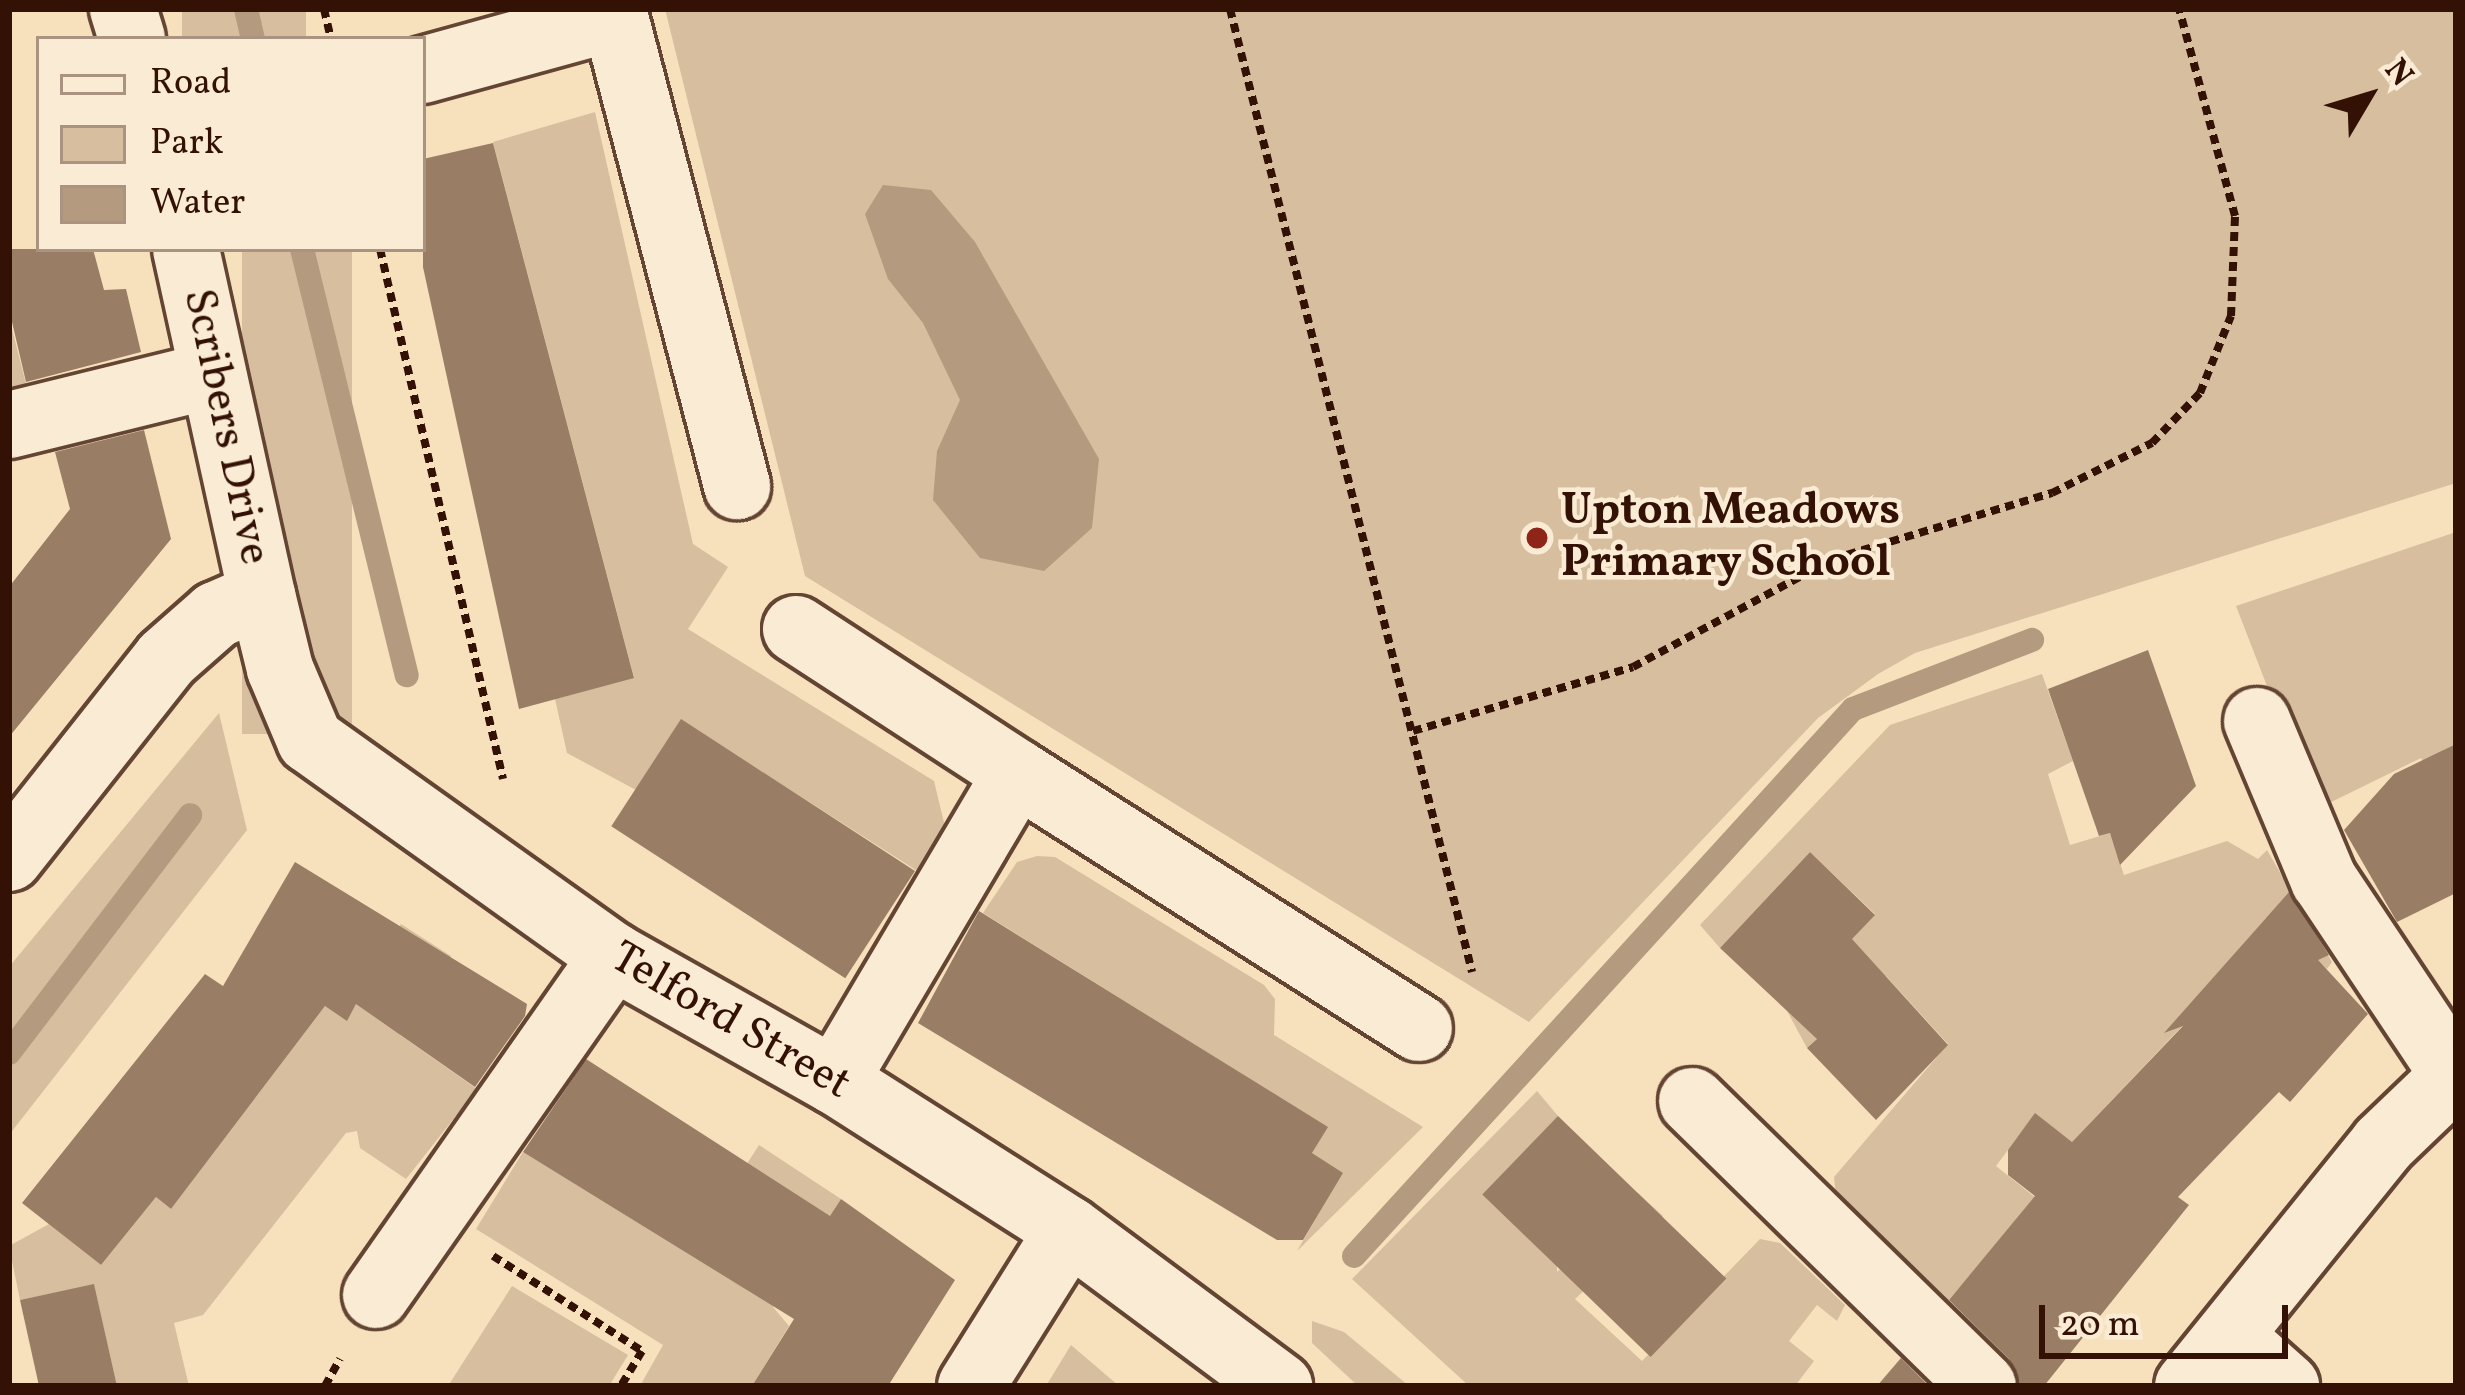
<!DOCTYPE html>
<html>
<head>
<meta charset="utf-8">
<style>
  body { margin:0 }
  #map { position:relative; width:2465px; height:1395px; overflow:hidden; background:#f7e1bd; font-family:Vollkorn,serif }
  div>[style] { position:absolute }
  .green>* { inset:0; background:#d6be9e; transform-origin:0 0 }
  .water>* { inset:0; background:#b49a7e }
  .stream>* { height:24px; margin:-12px; padding:0 12px; transform-origin:12px; border-radius:12px; background:#b49a7e }
  .building>* { inset:0; background:#997d65; transform-origin:0 0 }
  .path>* { height:8px; margin-top:-4px; transform-origin:0; background:repeating-linear-gradient(90deg,#331105 0 9px,transparent 0 15px) }
  .roads { filter:drop-shadow(3px 0 #644533) drop-shadow(-3px 0 #644533) drop-shadow(0 3px #644533) drop-shadow(0 -3px #644533) }
  .minor>* { height:66px; margin:-33px; padding:0 33px; transform-origin:33px; border-radius:33px; background:#faecd4 }
  .dots>* { width:33px; height:33px; translate:-50% -50%; box-sizing:border-box; border:6px solid #faecd4; border-radius:50% }
  span { translate:-50% -50%; white-space:nowrap; text-align:center; line-height:1.15; -webkit-text-stroke:9px #faecd4; paint-order:stroke }
  .street-label { font-size:45px; color:#331105 }
  .poi-label { font-size:45px; color:#331105; font-weight:700 }
  .left { translate:0 -50%; text-align:left }
  .frame { position:absolute; inset:0; border:12px solid #331105; pointer-events:none }
  .legend { position:absolute; left:36px; top:36px; width:390px; height:216px; box-sizing:border-box; background:#faecd4; border:3px solid #aa9481; margin:0; padding:15px 21px; list-style:none; font-size:36px; color:#331105 }
  .legend li { display:flex; align-items:center; gap:24px; height:60px }
  .legend b { width:60px; border:3px solid #aa9481 }
  .north { position:absolute; left:2309px; top:36px; width:120px; height:120px; -webkit-text-stroke:9px #faecd4; paint-order:stroke; rotate:52deg; font-size:33px; font-weight:700; line-height:48px; text-align:center; color:#331105 }
  .north::after { content:''; display:block; margin:auto; width:42px; height:54px; background:#331105; clip-path:polygon(50% 0,100% 100%,50% 72%,0 100%) }
  .scale { position:absolute; left:2039px; top:1305px; width:249px; height:54px; box-sizing:border-box; border:6px solid #331105; border-top:0; padding-left:15px; font-size:36px; line-height:42px; white-space:nowrap; color:#331105; -webkit-text-stroke:9px #faecd4; paint-order:stroke }
</style>
</head>
<body>
<div id="map">
  <div class="green">
    <div style="left:182px;top:9px;width:124px;height:31px"></div>
    <div style="clip-path:polygon(665px 9px,2456px 9px,2456px 483px,1915px 653px,1878px 674px,1818px 718px,1529px 1022px,805px 576px)"></div>
    <div style="clip-path:polygon(595px 112px,693px 544px,728px 567px,688px 629px,934px 781px,947px 835px,922px 874px,681px 720px,636px 790px,567px 753px,555px 699px,634px 677px,493px 142px)"></div>
    <div style="left:242px;top:249px;width:110px;height:485px"></div>
    <div style="clip-path:polygon(9px 317px,26px 384px,9px 388px)"></div>
    <div style="clip-path:polygon(2456px 532px,2456px 744px,2444px 750px,2456px 829px,2421px 758px,2315px 810px,2236px 606px)"></div>
    <div style="clip-path:polygon(2042px 674px,2073px 761px,2048px 774px,2070px 845px,2110px 833px,2124px 875px,2227px 841px,2258px 859px,2267px 850px,2332px 962px,2327px 969px,2266px 918px,2201px 992px,2186px 1022px,2072px 1142px,2035px 1114px,1996px 1166px,2036px 1198px,1947px 1302px,1839px 1222px,1834px 1177px,1948px 1044px,1886px 976px,1807px 1048px,1786px 1009px,1875px 914px,1810px 852px,1720px 948px,1700px 925px,1890px 725px)"></div>
    <div style="clip-path:polygon(219px 713px,247px 830px,9px 1135px,9px 967px)"></div>
    <div style="clip-path:polygon(1037px 856px,1055px 857px,1264px 985px,1275px 999px,1274px 1035px,1423px 1127px,1297px 1251px,1342px 1174px,1312px 1153px,1327px 1127px,983px 913px,1017px 862px)"></div>
    <div style="clip-path:polygon(401px 924px,451px 956px,400px 1035px,477px 1089px,406px 1179px,360px 1148px,357px 1131px,346px 1133px,203px 1315px,174px 1323px,189px 1386px,117px 1386px,94px 1285px,20px 1300px,9px 1246px,49px 1224px,101px 1265px,156px 1197px,171px 1209px,325px 1006px,347px 1020px)"></div>
    <div style="clip-path:polygon(1537px 1091px,1558px 1116px,1557px 1272px,1638px 1193px,1663px 1216px,1575px 1299px,1642px 1361px,1760px 1239px,1780px 1243px,1845px 1305px,1837px 1321px,1817px 1305px,1789px 1341px,1814px 1361px,1795px 1386px,1469px 1386px,1352px 1279px)"></div>
    <div style="clip-path:polygon(759px 1145px,841px 1199px,773px 1307px,789px 1326px,752px 1386px,640px 1386px,663px 1345px,476px 1229px,523px 1152px,690px 1253px)"></div>
    <div style="clip-path:polygon(512px 1286px,628px 1355px,609px 1386px,448px 1386px)"></div>
    <div style="clip-path:polygon(1312px 1321px,1344px 1332px,1409px 1386px,1358px 1386px,1312px 1343px)"></div>
    <div style="clip-path:polygon(1071px 1345px,1119px 1386px,1046px 1386px)"></div>
  </div>
  <div class="water">
    <div style="clip-path:polygon(883px 185px,931px 190px,975px 242px,1099px 459px,1092px 528px,1044px 571px,980px 558px,933px 500px,937px 451px,960px 400px,923px 323px,888px 279px,865px 214px)"></div>
  </div>
  <div class="stream">
    <div style="left:246px;top:9px;width:31px;rotate:77deg"></div>
    <div style="left:302px;top:249px;width:439px;rotate:76.2deg"></div>
    <div style="left:9px;top:1053px;width:299px;rotate:-52.7deg"></div>
    <div style="left:1354px;top:1256px;width:740px;rotate:-47.63deg"></div>
    <div style="left:1853px;top:709px;width:192px;rotate:-21.1deg"></div>
  </div>
  <div class="building">
    <div style="clip-path:polygon(493px 143px,634px 678px,519px 709px,423px 267px,423px 159px)"></div>
    <div style="clip-path:polygon(9px 249px,93px 249px,104px 290px,126px 289px,141px 352px,26px 382px,9px 309px)"></div>
    <div style="clip-path:polygon(144px 430px,171px 539px,9px 737px,9px 587px,70px 509px,55px 452px)"></div>
    <div style="clip-path:polygon(2148px 650px,2196px 786px,2120px 865px,2110px 833px,2099px 836px,2048px 689px)"></div>
    <div style="left:681px;top:719px;width:279px;height:128px;rotate:33deg"></div>
    <div style="clip-path:polygon(2456px 744px,2456px 893px,2397px 922px,2344px 830px,2394px 774px)"></div>
    <div style="clip-path:polygon(1810px 852px,1875px 915px,1852px 939px,1948px 1045px,1876px 1120px,1807px 1048px,1817px 1039px,1720px 948px)"></div>
    <div style="clip-path:polygon(295px 862px,527px 1004px,525px 1016px,475px 1087px,356px 1004px,347px 1021px,325px 1006px,171px 1209px,156px 1197px,101px 1265px,22px 1203px,205px 974px,223px 986px)"></div>
    <div style="clip-path:polygon(2289px 892px,2329px 955px,2318px 960px,2368px 1014px,2290px 1102px,2279px 1092px,2178px 1197px,2189px 1205px,2044px 1386px,2019px 1386px,2009px 1359px,1949px 1300px,2035px 1196px,2008px 1175px,2008px 1150px,2035px 1113px,2072px 1142px,2183px 1026px,2164px 1033px)"></div>
    <div style="clip-path:polygon(979px 911px,1328px 1127px,1312px 1153px,1343px 1173px,1303px 1240px,1277px 1240px,918px 1023px)"></div>
    <div style="clip-path:polygon(586px 1059px,830px 1216px,841px 1199px,955px 1280px,888px 1386px,752px 1386px,794px 1319px,523px 1152px)"></div>
    <div style="left:1558px;top:1116px;width:234px;height:109px;rotate:44deg"></div>
    <div style="clip-path:polygon(94px 1284px,117px 1386px,39px 1386px,20px 1300px)"></div>
    <div style="clip-path:polygon(1901px 1358px,1929px 1386px,1877px 1386px)"></div>
  </div>
  <div class="path">
    <div style="left:324px;top:9px;width:31px;rotate:77deg"></div>
    <div style="left:1230px;top:9px;width:993px;rotate:75.89deg"></div>
    <div style="left:380px;top:249px;width:544px;rotate:76.93deg"></div>
    <div style="left:1413px;top:731px;width:229px;rotate:-16.2deg"></div>
    <div style="left:1633px;top:667px;width:227px;rotate:-28.4deg"></div>
    <div style="left:1833px;top:559px;width:229px;rotate:-16.8deg"></div>
    <div style="left:2052px;top:493px;width:112px;rotate:-26.6deg"></div>
    <div style="left:2152px;top:443px;width:69px;rotate:-46.2deg"></div>
    <div style="left:2200px;top:393px;width:83px;rotate:-68.1deg"></div>
    <div style="left:2231px;top:316px;width:100px;rotate:-87.7deg"></div>
    <div style="left:2235px;top:216px;width:214px;rotate:-105.1deg"></div>
    <div style="left:493px;top:1256px;width:177px;rotate:32.5deg"></div>
    <div style="left:642px;top:1351px;width:41px;rotate:121deg"></div>
    <div style="left:325px;top:1386px;width:31px;rotate:-61deg"></div>
  </div>
  <div class="roads">
    <div class="minor">
      <div style="left:123px;top:9px;width:31px;rotate:73deg"></div>
      <div style="left:423px;top:70px;width:199px;rotate:-15.4deg"></div>
      <div style="left:615px;top:17px;width:485px;rotate:75.4deg"></div>
      <div style="left:9px;top:425px;width:210px;rotate:-13.8deg"></div>
      <div style="left:262px;top:595px;width:76px;rotate:76.3deg"></div>
      <div style="left:280px;top:669px;width:77px;rotate:67.1deg"></div>
      <div style="left:310px;top:740px;width:372px;rotate:35.5deg"></div>
      <div style="left:613px;top:956px;width:255px;rotate:29.4deg"></div>
      <div style="left:835px;top:1081px;width:277px;rotate:32.5deg"></div>
      <div style="left:1069px;top:1230px;width:262px;rotate:36.6deg"></div>
      <div style="left:796px;top:629px;width:264px;rotate:33.1deg"></div>
      <div style="left:1017px;top:773px;width:358px;rotate:120.6deg"></div>
      <div style="left:2257px;top:721px;width:173px;rotate:67.2deg"></div>
      <div style="left:2324px;top:880px;width:234px;rotate:56.3deg"></div>
      <div style="left:1017px;top:773px;width:476px;rotate:32.4deg"></div>
      <div style="left:9px;top:858px;width:253px;rotate:-51.7deg"></div>
      <div style="left:166px;top:659px;width:67px;rotate:-41.3deg"></div>
      <div style="left:216px;top:615px;width:50px;rotate:-23.5deg"></div>
      <div style="left:262px;top:595px;width:354px;rotate:-102.4deg"></div>
      <div style="left:1692px;top:1101px;width:407px;rotate:44.4deg"></div>
      <div style="left:376px;top:1295px;width:414px;rotate:-55deg"></div>
      <div style="left:2231px;top:1337px;width:74px;rotate:41.7deg"></div>
      <div style="left:971px;top:1386px;width:184px;rotate:-57.9deg"></div>
      <div style="left:2188px;top:1386px;width:311px;rotate:-51.1deg"></div>
      <div style="left:2383px;top:1144px;width:101px;rotate:-43.8deg"></div>
    </div>
  </div>
  <div class="dots">
    <div style="left:1537px;top:538px;background:#8f2418"></div>
  </div>
  <div class="street-label">
    <span style="left:225px;top:427px;rotate:78deg">Scribers Drive</span>
    <span style="left:730px;top:1022px;rotate:30deg">Telford Street</span>
  </div>
  <div class="poi-label">
    <span class="left" style="left:1561px;top:538px">Upton Meadows<br>Primary School</span>
  </div>
  <div class="frame"></div>
  <ul class="legend">
  <li><b style="height:15px;background:#faecd4"></b>Road</li>
  <li><b style="height:33px;background:#d6be9e"></b>Park</li>
  <li><b style="height:33px;background:#b49a7e"></b>Water</li>
  </ul>
  <div class="north">N</div>
  <div class="scale">20 m</div>
</div>
</body>
</html>
